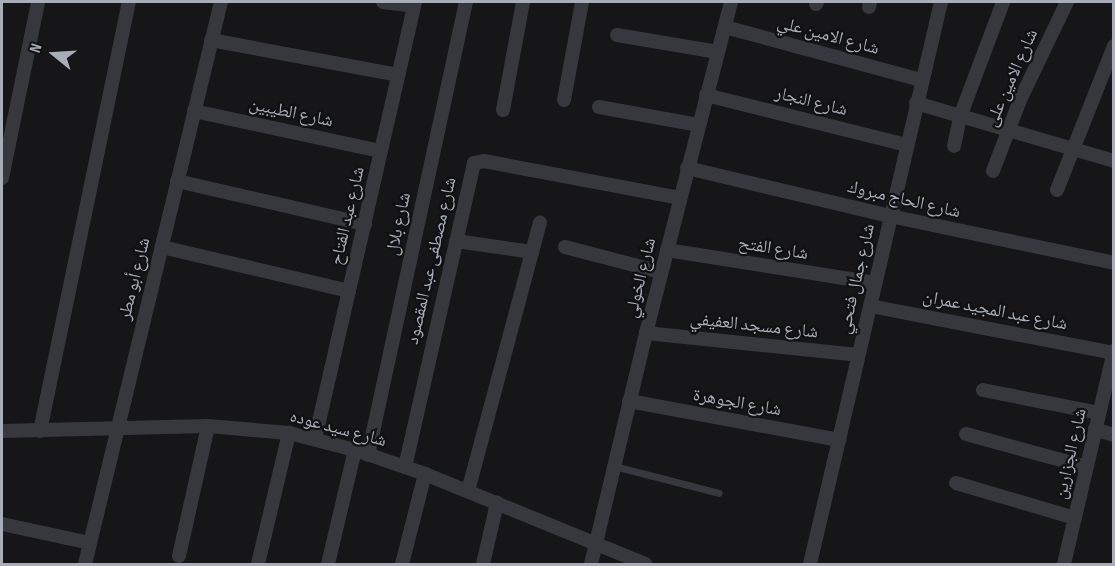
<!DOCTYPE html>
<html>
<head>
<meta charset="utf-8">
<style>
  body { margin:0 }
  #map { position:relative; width:1115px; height:566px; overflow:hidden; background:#161618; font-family:"Sofia Sans Condensed","Noto Naskh Arabic",sans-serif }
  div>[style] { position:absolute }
  .service>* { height:7px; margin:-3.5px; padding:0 3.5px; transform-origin:3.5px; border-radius:3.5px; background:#37383d }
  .minor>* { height:14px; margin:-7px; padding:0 7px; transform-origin:7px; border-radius:7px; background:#37383d }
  span { translate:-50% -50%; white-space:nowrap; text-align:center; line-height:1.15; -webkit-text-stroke:4.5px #111113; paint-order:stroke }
  .street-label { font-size:18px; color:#a8adb8 }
  .frame { position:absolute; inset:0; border:3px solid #a8adb8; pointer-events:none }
  .north { position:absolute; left:24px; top:24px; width:60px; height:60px; -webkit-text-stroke:4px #111113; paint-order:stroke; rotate:288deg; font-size:16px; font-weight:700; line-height:24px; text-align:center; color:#a8adb8 }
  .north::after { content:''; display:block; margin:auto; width:21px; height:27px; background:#a8adb8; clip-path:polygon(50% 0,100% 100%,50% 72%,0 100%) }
</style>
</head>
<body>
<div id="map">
  <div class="service">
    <div style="left:614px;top:466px;width:108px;rotate:14.4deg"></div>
  </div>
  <div class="minor">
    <div style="left:383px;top:2px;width:31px;rotate:7deg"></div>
    <div style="left:816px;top:4px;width:2px;rotate:-63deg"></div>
    <div style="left:869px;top:7px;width:5px;rotate:-79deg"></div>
    <div style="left:725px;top:27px;width:204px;rotate:15.1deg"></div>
    <div style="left:617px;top:35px;width:102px;rotate:9.6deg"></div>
    <div style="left:211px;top:40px;width:190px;rotate:10.6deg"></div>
    <div style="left:706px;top:95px;width:207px;rotate:14deg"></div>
    <div style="left:564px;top:100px;width:100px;rotate:-79.6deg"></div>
    <div style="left:916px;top:103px;width:206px;rotate:16.3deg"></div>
    <div style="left:599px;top:107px;width:102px;rotate:10.2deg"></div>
    <div style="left:503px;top:110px;width:110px;rotate:-79.5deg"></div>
    <div style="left:194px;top:111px;width:191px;rotate:12.1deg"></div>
    <div style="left:954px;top:146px;width:33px;rotate:-78deg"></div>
    <div style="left:961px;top:114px;width:120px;rotate:-69.4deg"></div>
    <div style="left:687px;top:168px;width:209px;rotate:13.3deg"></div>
    <div style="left:890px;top:216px;width:229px;rotate:11.8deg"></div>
    <div style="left:993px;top:171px;width:76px;rotate:-69.2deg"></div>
    <div style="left:1020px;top:100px;width:109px;rotate:-64.4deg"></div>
    <div style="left:2px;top:178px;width:180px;rotate:-78.4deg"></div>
    <div style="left:177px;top:181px;width:193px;rotate:12.9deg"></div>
    <div style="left:1057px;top:190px;width:155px;rotate:-68.4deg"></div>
    <div style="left:456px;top:241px;width:77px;rotate:8.2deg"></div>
    <div style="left:162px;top:247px;width:192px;rotate:13.2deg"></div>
    <div style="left:565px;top:247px;width:99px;rotate:14.6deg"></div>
    <div style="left:667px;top:250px;width:211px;rotate:9deg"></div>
    <div style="left:870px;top:306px;width:248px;rotate:10.9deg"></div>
    <div style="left:646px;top:333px;width:213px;rotate:5.9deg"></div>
    <div style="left:983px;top:390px;width:118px;rotate:11.2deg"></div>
    <div style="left:629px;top:401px;width:214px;rotate:10.5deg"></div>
    <div style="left:1095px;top:429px;width:20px;rotate:18deg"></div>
    <div style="left:2px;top:431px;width:206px;rotate:-1.4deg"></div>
    <div style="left:208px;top:426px;width:81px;rotate:4.9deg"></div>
    <div style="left:289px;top:433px;width:68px;rotate:14.4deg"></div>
    <div style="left:355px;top:450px;width:74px;rotate:18.9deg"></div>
    <div style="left:425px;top:474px;width:238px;rotate:22.2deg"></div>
    <div style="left:40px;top:431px;width:438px;rotate:-78.3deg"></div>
    <div style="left:966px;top:434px;width:125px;rotate:15.3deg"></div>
    <div style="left:315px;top:439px;width:448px;rotate:-77.1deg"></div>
    <div style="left:368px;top:455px;width:463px;rotate:-77.8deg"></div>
    <div style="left:405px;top:467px;width:312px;rotate:-77.2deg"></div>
    <div style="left:474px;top:163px;width:10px;rotate:-11deg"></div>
    <div style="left:484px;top:161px;width:199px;rotate:10.7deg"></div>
    <div style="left:956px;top:483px;width:124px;rotate:16.4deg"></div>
    <div style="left:468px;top:491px;width:278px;rotate:-75deg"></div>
    <div style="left:2px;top:524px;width:90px;rotate:12.2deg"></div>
    <div style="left:179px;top:556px;width:133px;rotate:-77.4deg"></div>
    <div style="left:85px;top:564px;width:578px;rotate:-76.4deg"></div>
    <div style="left:258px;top:564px;width:135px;rotate:-76.7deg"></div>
    <div style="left:328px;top:564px;width:117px;rotate:-76.7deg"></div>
    <div style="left:402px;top:564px;width:93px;rotate:-75.7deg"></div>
    <div style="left:483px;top:564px;width:63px;rotate:-77.1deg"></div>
    <div style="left:591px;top:564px;width:237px;rotate:-76.6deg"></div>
    <div style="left:646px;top:333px;width:342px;rotate:-75.6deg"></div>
    <div style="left:810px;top:564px;width:577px;rotate:-76.88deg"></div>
    <div style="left:1064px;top:564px;width:219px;rotate:-76.8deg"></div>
  </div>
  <div class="street-label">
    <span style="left:828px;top:36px;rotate:15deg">شارع الامين علي</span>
    <span style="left:1012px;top:78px;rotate:-66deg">شارع الامين على</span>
    <span style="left:811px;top:102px;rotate:14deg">شارع النجار</span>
    <span style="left:291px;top:113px;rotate:12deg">شارع الطيبين</span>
    <span style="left:904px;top:200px;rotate:13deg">شارع الحاج مبروك</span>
    <span style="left:348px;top:216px;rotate:-77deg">شارع عبد الفتاح</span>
    <span style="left:399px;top:224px;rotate:-78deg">شارع بلال</span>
    <span style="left:773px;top:249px;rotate:9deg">شارع الفتح</span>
    <span style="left:432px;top:261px;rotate:-77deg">شارع مصطفى عبد المقصود</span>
    <span style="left:641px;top:278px;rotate:-76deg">شارع الخولي</span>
    <span style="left:135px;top:279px;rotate:-76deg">شارع أبو مطر</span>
    <span style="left:857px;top:279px;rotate:-77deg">شارع جمال فتحي</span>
    <span style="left:995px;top:311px;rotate:11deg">شارع عبد المجيد عمران</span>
    <span style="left:754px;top:326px;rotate:6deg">شارع مسجد العفيفي</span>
    <span style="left:737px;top:403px;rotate:10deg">شارع الجوهرة</span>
    <span style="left:338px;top:429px;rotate:15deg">شارع سيد عوده</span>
    <span style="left:1071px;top:454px;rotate:-77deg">شارع الجزارين</span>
  </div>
  <div class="frame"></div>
  <div class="north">N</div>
</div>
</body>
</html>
